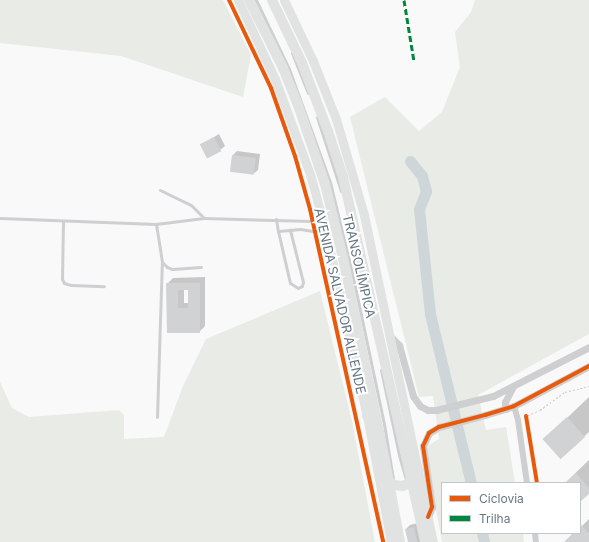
<!DOCTYPE html>
<html>
<head>
<meta charset="utf-8">
<style>
  body { margin:0 }
  #map { position:relative; width:589px; height:542px; overflow:hidden; background:#f9f9f9; font-family:Inter,sans-serif }
  div>[style] { position:absolute }
  .green>* { inset:0; background:#e8ebe6 }
  .shadow>* { inset:0; background:#0003 }
  .river>* { height:11px; margin:-5.5px; padding:0 5.5px; transform-origin:5.5px; border-radius:5.5px; background:#ced6d9 }
  .building>* { inset:0; background:#d0d2d3; transform-origin:0 0 }
  .path>* { height:1px; margin-top:-0.5px; transform-origin:0; background:repeating-linear-gradient(90deg,#cbcccd 0 2px,transparent 0 4px) }
  .service>* { height:3px; margin:-1.5px; padding:0 1.5px; transform-origin:1.5px; border-radius:1.5px; background:#cecfd0 }
  .minor>* { height:6px; margin:-3px; padding:0 3px; transform-origin:3px; border-radius:3px; background:#cecfd0 }
  .tertiary>* { height:7px; margin:-3.5px; padding:0 3.5px; transform-origin:3.5px; border-radius:3.5px; background:#cecfd0 }
  .primary>* { height:9px; margin:-4.5px; padding:0 4.5px; transform-origin:4.5px; border-radius:4.5px; background:#e1e2e2 }
  .trunk>* { height:10px; margin:-5px; padding:0 5px; transform-origin:5px; border-radius:5px; background:#e1e2e2 }
  .quiet>* { height:3px; margin-top:-1.5px; transform-origin:0; background:repeating-linear-gradient(90deg,#00873e 0 6px,transparent 0 9px) }
  .cycleway>* { height:4px; margin:-2px; padding:0 2px; transform-origin:2px; border-radius:2px; background:#e8590c }
  span { translate:-50% -50%; white-space:nowrap; text-align:center; line-height:1.15; -webkit-text-stroke:4px #fff; paint-order:stroke }
  .street-label { font-size:13px; color:#657683 }
  .legend { position:absolute; left:441px; top:482px; width:140px; height:52px; box-sizing:border-box; background:#fff; border:1px solid #c1c8cd; margin:0; padding:5px 7px; list-style:none; font-size:12px; color:#657683 }
  .legend li { display:flex; align-items:center; gap:8px; height:20px }
  .legend b { width:20px; border:1px solid #c1c8cd }
</style>
</head>
<body>
<div id="map">
  <div class="green">
    <div style="clip-path:polygon(0 0,223px 0,251px 55px,243px 97px,121px 56px,0 43px)"></div>
    <div style="clip-path:polygon(475px 0,589px 0,589px 334px,478px 395px,486px 430px,506px 427px,515px 483px,442px 483px,442px 533px,523px 533px,524px 542px,442px 542px,425px 452px,429px 445px,439px 439px,433px 396px,419px 397px,350px 117px,385px 97px,419px 131px,442px 112px,460px 67px,455px 32px,471px 12px)"></div>
    <div style="clip-path:polygon(320px 291px,352px 421px,375px 542px,0 542px,0 382px,12px 408px,29px 417px,119px 410px,124px 415px,124px 439px,164px 437px,183px 386px,206px 339px)"></div>
  </div>
  <div class="shadow">
    <div style="clip-path:polygon(219px 134px,225px 146px,220px 150px,201px 145px)"></div>
    <div style="clip-path:polygon(237px 151px,260px 154px,258px 170px,253px 174px,233px 155px)"></div>
    <div style="clip-path:polygon(evenodd,205px 277px,205px 326px,199px 332px,168px 332px,167px 284px,173px 278px,205px 277px,184px 289px,189px 289px,189px 303px,184px 303px,184px 289px)"></div>
    <div style="clip-path:polygon(589px 397px,589px 432px,561px 458px,545px 439px)"></div>
    <div style="clip-path:polygon(589px 460px,589px 493px,580px 501px,580px 483px,565px 483px)"></div>
    <div style="clip-path:polygon(589px 519px,589px 542px,566px 542px,575px 533px,580px 533px,580px 528px)"></div>
    <div style="clip-path:polygon(418px 523px,422px 542px,409px 542px,406px 529px,410px 525px)"></div>
  </div>
  <div class="river">
    <div style="left:410px;top:161px;width:19px;rotate:51deg"></div>
    <div style="left:422px;top:176px;width:16px;rotate:75deg"></div>
    <div style="left:426px;top:191px;width:19px;rotate:111deg"></div>
    <div style="left:419px;top:209px;width:106px;rotate:84deg"></div>
    <div style="left:430px;top:314px;width:174px;rotate:76.4deg"></div>
    <div style="left:482px;top:533px;width:9px;rotate:77deg"></div>
  </div>
  <div class="building">
    <div style="left:214px;top:137px;width:16px;height:16px;rotate:63deg"></div>
    <div style="left:232px;top:155px;width:24px;height:17px;rotate:7deg"></div>
    <div style="clip-path:polygon(evenodd,166px 283px,200px 283px,200px 333px,167px 333px,166px 283px,178px 290px,188px 290px,188px 308px,178px 308px,178px 290px)"></div>
    <div style="left:567px;top:417px;width:27px;height:33px;rotate:48deg"></div>
    <div style="clip-path:polygon(576px 473px,589px 488px,589px 494px,580px 502px,580px 483px,565px 483px)"></div>
    <div style="clip-path:polygon(580px 524px,589px 533px,589px 542px,564px 542px,573px 533px,580px 533px)"></div>
    <div style="clip-path:polygon(414px 527px,417px 542px,408px 542px,405px 529px)"></div>
  </div>
  <div class="path">
    <div style="left:524px;top:417px;width:17px;rotate:-24deg"></div>
    <div style="left:540px;top:410px;width:31px;rotate:-36deg"></div>
    <div style="left:565px;top:392px;width:25px;rotate:-14deg"></div>
  </div>
  <div class="service">
    <div style="left:256px;top:0;width:76px;rotate:64.4deg"></div>
    <div style="left:289px;top:69px;width:120px;rotate:70.1deg"></div>
    <div style="left:330px;top:182px;width:98px;rotate:76.4deg"></div>
    <div style="left:353px;top:277px;width:150px;rotate:78.1deg"></div>
    <div style="left:384px;top:424px;width:56px;rotate:80.7deg"></div>
    <div style="left:292px;top:53px;width:43px;rotate:68.2deg"></div>
    <div style="left:317px;top:117px;width:78px;rotate:72deg"></div>
    <div style="left:160px;top:190px;width:34px;rotate:26deg"></div>
    <div style="left:191px;top:205px;width:18px;rotate:45deg"></div>
    <div style="left:0;top:218px;width:156px;rotate:2.2deg"></div>
    <div style="left:156px;top:224px;width:48px;rotate:-7.1deg"></div>
    <div style="left:204px;top:218px;width:109px;rotate:1.6deg"></div>
    <div style="left:313px;top:221px;width:8px;rotate:-14deg"></div>
    <div style="left:276px;top:219px;width:12px;rotate:81deg"></div>
    <div style="left:278px;top:231px;width:53px;rotate:77deg"></div>
    <div style="left:290px;top:283px;width:9px;rotate:32deg"></div>
    <div style="left:298px;top:288px;width:4px;rotate:-27deg"></div>
    <div style="left:302px;top:286px;width:4px;rotate:-76deg"></div>
    <div style="left:303px;top:282px;width:54px;rotate:-104deg"></div>
    <div style="left:290px;top:230px;width:12px;rotate:175deg"></div>
    <div style="left:63px;top:222px;width:57px;rotate:91deg"></div>
    <div style="left:62px;top:279px;width:4px;rotate:63deg"></div>
    <div style="left:64px;top:283px;width:7px;rotate:16deg"></div>
    <div style="left:71px;top:285px;width:33px;rotate:2deg"></div>
    <div style="left:156px;top:224px;width:38px;rotate:81deg"></div>
    <div style="left:162px;top:262px;width:7px;rotate:45deg"></div>
    <div style="left:167px;top:267px;width:5px;rotate:22deg"></div>
    <div style="left:172px;top:269px;width:29px;rotate:-4deg"></div>
    <div style="left:290px;top:230px;width:10px;rotate:-6deg"></div>
    <div style="left:300px;top:229px;width:24px;rotate:9deg"></div>
    <div style="left:381px;top:370px;width:87px;rotate:78deg"></div>
    <div style="left:399px;top:455px;width:26px;rotate:74deg"></div>
    <div style="left:157px;top:417px;width:155px;rotate:-88.2deg"></div>
  </div>
  <div class="minor">
    <div style="left:514px;top:406px;width:15px;rotate:74deg"></div>
    <div style="left:518px;top:420px;width:64px;rotate:81.9deg"></div>
    <div style="left:535px;top:533px;width:9px;rotate:84deg"></div>
  </div>
  <div class="tertiary">
    <div style="left:390px;top:336px;width:13px;rotate:45deg"></div>
    <div style="left:399px;top:345px;width:53px;rotate:74.6deg"></div>
    <div style="left:413px;top:396px;width:12px;rotate:55deg"></div>
    <div style="left:420px;top:406px;width:9px;rotate:27deg"></div>
    <div style="left:428px;top:410px;width:8px"></div>
    <div style="left:436px;top:410px;width:59px;rotate:-13.8deg"></div>
    <div style="left:493px;top:396px;width:108px;rotate:-27deg"></div>
    <div style="left:505px;top:409px;width:7px;rotate:-90deg"></div>
    <div style="left:505px;top:402px;width:16px;rotate:-63deg"></div>
    <div style="left:428px;top:517px;width:11px;rotate:-68deg"></div>
    <div style="left:432px;top:507px;width:62px;rotate:-98.4deg"></div>
    <div style="left:423px;top:446px;width:14px;rotate:-65deg"></div>
    <div style="left:429px;top:433px;width:12px;rotate:-31deg"></div>
    <div style="left:439px;top:427px;width:48px;rotate:-14.6deg"></div>
    <div style="left:485px;top:415px;width:30px;rotate:-17deg"></div>
    <div style="left:514px;top:406px;width:85px;rotate:-28.1deg"></div>
  </div>
  <div class="primary">
    <div style="left:238px;top:0;width:87px;rotate:64.9deg"></div>
    <div style="left:275px;top:79px;width:101px;rotate:69.8deg"></div>
    <div style="left:310px;top:174px;width:61px;rotate:74.8deg"></div>
    <div style="left:326px;top:233px;width:188px;rotate:77.4deg"></div>
    <div style="left:367px;top:416px;width:128px;rotate:79.2deg"></div>
    <div style="left:284px;top:0;width:68px;rotate:64.6deg"></div>
    <div style="left:313px;top:61px;width:62px;rotate:68.4deg"></div>
    <div style="left:336px;top:119px;width:100px;rotate:73.7deg"></div>
    <div style="left:364px;top:215px;width:334px;rotate:78.1deg"></div>
  </div>
  <div class="trunk">
    <div style="left:249px;top:0;width:76px;rotate:63.4deg"></div>
    <div style="left:283px;top:68px;width:40px;rotate:68deg"></div>
    <div style="left:298px;top:105px;width:83px;rotate:71.1deg"></div>
    <div style="left:325px;top:184px;width:76px;rotate:76.3deg"></div>
    <div style="left:343px;top:258px;width:207px;rotate:78.3deg"></div>
    <div style="left:385px;top:461px;width:82px;rotate:79.5deg"></div>
    <div style="left:272px;top:0;width:70px;rotate:64.5deg"></div>
    <div style="left:302px;top:63px;width:73px;rotate:69.1deg"></div>
    <div style="left:328px;top:131px;width:48px;rotate:71.9deg"></div>
    <div style="left:343px;top:177px;width:374px;rotate:77.3deg"></div>
    <div style="left:367px;top:416px;width:8px;rotate:50deg"></div>
    <div style="left:372px;top:422px;width:8px;rotate:83deg"></div>
    <div style="left:386px;top:480px;width:9px;rotate:32deg"></div>
    <div style="left:394px;top:485px;width:9px;rotate:6deg"></div>
    <div style="left:403px;top:486px;width:10px;rotate:-29deg"></div>
    <div style="left:412px;top:481px;width:11px;rotate:-56deg"></div>
  </div>
  <div class="quiet">
    <div style="left:404px;top:0;width:62px;rotate:80.7deg"></div>
  </div>
  <div class="cycleway">
    <div style="left:229px;top:0;width:98px;rotate:64.5deg"></div>
    <div style="left:271px;top:88px;width:72px;rotate:70.6deg"></div>
    <div style="left:295px;top:156px;width:55px;rotate:74.2deg"></div>
    <div style="left:310px;top:209px;width:341px;rotate:77.6deg"></div>
    <div style="left:526px;top:416px;width:68px;rotate:80.7deg"></div>
    <div style="left:428px;top:517px;width:11px;rotate:-68deg"></div>
    <div style="left:432px;top:507px;width:62px;rotate:-98.4deg"></div>
    <div style="left:423px;top:446px;width:14px;rotate:-65deg"></div>
    <div style="left:429px;top:433px;width:12px;rotate:-31deg"></div>
    <div style="left:439px;top:427px;width:48px;rotate:-14.6deg"></div>
    <div style="left:485px;top:415px;width:30px;rotate:-17deg"></div>
    <div style="left:514px;top:406px;width:85px;rotate:-28.1deg"></div>
  </div>
  <div class="street-label">
    <span style="left:359px;top:266px;rotate:77deg">TRANSOLÍMPICA</span>
    <span style="left:340px;top:301px;rotate:77deg">AVENIDA SALVADOR ALLENDE</span>
  </div>
  <ul class="legend">
  <li><b style="height:5px;background:#e8590c"></b>Ciclovia</li>
  <li><b style="height:5px;background:#00873e"></b>Trilha</li>
  </ul>
</div>
</body>
</html>
